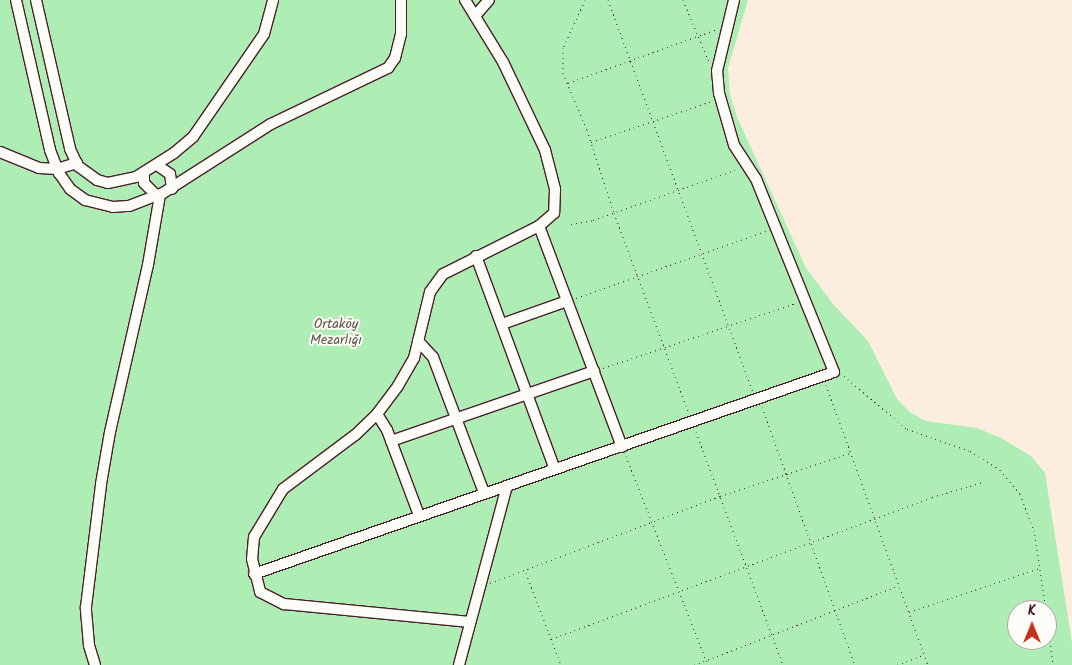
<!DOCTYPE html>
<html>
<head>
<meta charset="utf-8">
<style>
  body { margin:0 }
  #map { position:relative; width:1072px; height:665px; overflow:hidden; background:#fceedf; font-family:Kalam,sans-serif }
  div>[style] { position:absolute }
  .green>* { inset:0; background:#aeedb4 }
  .path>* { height:1px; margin-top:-0.5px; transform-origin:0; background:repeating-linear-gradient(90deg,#4a1f2b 0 1px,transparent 0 5px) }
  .roads { filter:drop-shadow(1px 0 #4a1f2b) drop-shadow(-1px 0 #4a1f2b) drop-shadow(0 1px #4a1f2b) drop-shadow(0 -1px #4a1f2b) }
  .minor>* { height:10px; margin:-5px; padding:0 5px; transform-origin:5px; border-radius:5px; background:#fdfcf7 }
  span { translate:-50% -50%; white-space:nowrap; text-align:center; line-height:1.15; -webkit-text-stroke:4px #fdfcf7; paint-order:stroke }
  .park-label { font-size:14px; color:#63524d }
  .north { position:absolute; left:1007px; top:600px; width:50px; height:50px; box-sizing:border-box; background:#fdfcf7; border:1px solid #b5a4a5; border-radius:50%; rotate:0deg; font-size:14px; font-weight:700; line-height:20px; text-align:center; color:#4a1f2b }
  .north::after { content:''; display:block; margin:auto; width:18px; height:22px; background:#c8321e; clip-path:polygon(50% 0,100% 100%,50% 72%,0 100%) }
</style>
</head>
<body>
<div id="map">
  <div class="green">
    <div style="clip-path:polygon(evenodd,0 0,748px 0,728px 68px,730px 94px,737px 117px,806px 268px,833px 304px,868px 341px,897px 399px,911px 413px,926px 421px,977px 428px,1001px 438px,1031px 456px,1045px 473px,1072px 642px,1072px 665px,0 665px,0 0,1017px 610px,1047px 610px,1047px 640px,1017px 640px,1017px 610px)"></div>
  </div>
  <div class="path">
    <div style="left:585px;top:0;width:53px;rotate:114.6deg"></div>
    <div style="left:563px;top:48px;width:25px;rotate:90deg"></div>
    <div style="left:563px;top:73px;width:62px;rotate:67.2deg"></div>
    <div style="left:587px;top:130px;width:87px;rotate:72deg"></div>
    <div style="left:614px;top:213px;width:211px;rotate:69.5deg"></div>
    <div style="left:608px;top:0;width:417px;rotate:69.7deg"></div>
    <div style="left:683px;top:0;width:67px;rotate:67.2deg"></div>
    <div style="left:568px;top:83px;width:158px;rotate:-19.9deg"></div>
    <div style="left:591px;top:142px;width:128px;rotate:-18.7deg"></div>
    <div style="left:571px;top:224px;width:22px;rotate:-10deg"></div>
    <div style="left:593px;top:220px;width:154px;rotate:-19.4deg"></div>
    <div style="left:576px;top:298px;width:201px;rotate:-19.4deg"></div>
    <div style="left:603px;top:368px;width:204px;rotate:-18.6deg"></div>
    <div style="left:844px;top:376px;width:82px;rotate:40.1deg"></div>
    <div style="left:907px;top:429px;width:67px;rotate:19.2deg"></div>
    <div style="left:970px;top:451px;width:36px;rotate:32deg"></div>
    <div style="left:1000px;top:470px;width:31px;rotate:50deg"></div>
    <div style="left:1020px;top:494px;width:39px;rotate:69deg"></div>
    <div style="left:1034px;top:530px;width:81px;rotate:81.5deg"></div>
    <div style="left:826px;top:385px;width:298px;rotate:70deg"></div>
    <div style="left:762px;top:407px;width:274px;rotate:70.2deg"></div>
    <div style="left:696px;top:432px;width:249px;rotate:69.5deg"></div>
    <div style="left:626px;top:456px;width:225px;rotate:68.6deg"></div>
    <div style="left:526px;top:573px;width:98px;rotate:69.2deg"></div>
    <div style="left:490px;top:583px;width:246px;rotate:-20.7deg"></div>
    <div style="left:720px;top:496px;width:137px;rotate:-18.3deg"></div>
    <div style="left:909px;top:612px;width:138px;rotate:-18.6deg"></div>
    <div style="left:1047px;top:616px;width:49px;rotate:83deg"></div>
    <div style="left:551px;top:639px;width:407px;rotate:-20.4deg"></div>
    <div style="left:932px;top:497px;width:53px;rotate:-16.4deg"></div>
    <div style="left:694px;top:665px;width:219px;rotate:-21.2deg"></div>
    <div style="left:897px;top:665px;width:28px;rotate:-21deg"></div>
  </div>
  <div class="roads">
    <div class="minor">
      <div style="left:16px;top:0;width:154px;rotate:77.2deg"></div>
      <div style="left:50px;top:150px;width:25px;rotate:69deg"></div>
      <div style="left:59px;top:173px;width:19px;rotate:55deg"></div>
      <div style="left:70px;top:189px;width:19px;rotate:36deg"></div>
      <div style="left:85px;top:200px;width:29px;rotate:14deg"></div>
      <div style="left:113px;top:207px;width:16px;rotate:-4deg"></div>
      <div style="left:129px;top:206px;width:36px;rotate:-21deg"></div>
      <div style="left:163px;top:193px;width:128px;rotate:-32.6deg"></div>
      <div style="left:271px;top:124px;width:130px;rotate:-25.6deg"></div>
      <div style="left:388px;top:68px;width:12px;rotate:-55deg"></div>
      <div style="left:395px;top:58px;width:25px;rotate:-76deg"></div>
      <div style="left:401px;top:34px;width:34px;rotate:-90deg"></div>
      <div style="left:36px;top:0;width:153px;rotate:77.1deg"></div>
      <div style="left:70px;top:149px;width:19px;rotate:65deg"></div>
      <div style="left:78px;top:166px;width:24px;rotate:36deg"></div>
      <div style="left:97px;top:180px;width:11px;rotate:15deg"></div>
      <div style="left:108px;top:183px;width:29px;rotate:-12deg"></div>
      <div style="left:136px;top:177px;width:45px;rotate:-32.3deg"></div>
      <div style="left:174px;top:153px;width:25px;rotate:-40deg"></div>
      <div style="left:193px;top:137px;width:125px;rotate:-55.4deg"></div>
      <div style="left:264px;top:34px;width:35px;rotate:-75deg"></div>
      <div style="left:465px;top:0;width:73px;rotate:58.5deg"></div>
      <div style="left:503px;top:62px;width:98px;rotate:64.5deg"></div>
      <div style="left:545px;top:150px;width:40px;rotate:75.6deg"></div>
      <div style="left:555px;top:189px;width:24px;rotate:92deg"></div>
      <div style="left:554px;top:213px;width:20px;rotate:139deg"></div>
      <div style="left:539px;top:226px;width:107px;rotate:153.4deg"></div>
      <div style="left:443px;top:274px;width:22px;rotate:126deg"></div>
      <div style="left:430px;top:292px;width:68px;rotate:103.6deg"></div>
      <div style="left:414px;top:358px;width:32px;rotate:120deg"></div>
      <div style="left:398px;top:386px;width:35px;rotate:127deg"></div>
      <div style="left:377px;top:414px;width:30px;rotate:136deg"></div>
      <div style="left:355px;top:435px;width:90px;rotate:143.1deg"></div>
      <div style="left:283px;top:489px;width:56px;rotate:121.1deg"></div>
      <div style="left:254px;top:537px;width:22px;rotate:95deg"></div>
      <div style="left:252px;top:559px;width:34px;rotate:76deg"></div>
      <div style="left:260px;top:592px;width:27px;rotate:27deg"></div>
      <div style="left:284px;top:604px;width:187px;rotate:5.5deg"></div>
      <div style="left:475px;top:16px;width:21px;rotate:-49deg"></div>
      <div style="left:0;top:152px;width:42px;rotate:22.3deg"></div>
      <div style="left:39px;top:168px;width:18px;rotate:3deg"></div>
      <div style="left:57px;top:169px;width:21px;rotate:-17deg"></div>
      <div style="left:157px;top:165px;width:16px;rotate:35deg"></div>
      <div style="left:170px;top:174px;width:15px;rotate:82deg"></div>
      <div style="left:144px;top:173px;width:10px;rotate:90deg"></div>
      <div style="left:144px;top:183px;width:18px;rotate:45deg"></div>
      <div style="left:539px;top:226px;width:236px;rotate:69.4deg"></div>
      <div style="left:476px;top:256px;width:227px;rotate:69.7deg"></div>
      <div style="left:502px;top:324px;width:69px;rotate:-19.5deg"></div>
      <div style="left:418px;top:341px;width:22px;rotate:47deg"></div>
      <div style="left:433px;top:357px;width:145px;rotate:69.4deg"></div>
      <div style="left:377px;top:414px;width:19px;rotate:58deg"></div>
      <div style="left:387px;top:430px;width:91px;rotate:69.4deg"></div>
      <div style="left:391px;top:441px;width:215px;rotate:-19deg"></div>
      <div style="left:254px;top:574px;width:614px;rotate:-19.2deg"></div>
      <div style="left:834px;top:372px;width:208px;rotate:-112deg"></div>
      <div style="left:756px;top:179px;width:40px;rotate:-122.9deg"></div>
      <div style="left:734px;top:145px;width:54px;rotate:-106.1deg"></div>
      <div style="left:719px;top:93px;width:22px;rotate:-95deg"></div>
      <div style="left:717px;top:71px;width:73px;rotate:-76.5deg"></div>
      <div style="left:95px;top:665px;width:21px;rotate:-107deg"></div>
      <div style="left:89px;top:645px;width:38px;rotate:-95deg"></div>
      <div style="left:86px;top:607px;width:124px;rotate:-83deg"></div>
      <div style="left:101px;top:484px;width:53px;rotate:-80.2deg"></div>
      <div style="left:110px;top:432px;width:171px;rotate:-77.2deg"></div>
      <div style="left:148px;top:265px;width:71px;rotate:-80.3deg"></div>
      <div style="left:459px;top:665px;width:185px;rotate:-75deg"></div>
    </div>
  </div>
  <div class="park-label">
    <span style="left:336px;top:332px">Ortaköy<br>Mezarlığı</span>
  </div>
  <div class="north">K</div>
</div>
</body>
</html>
